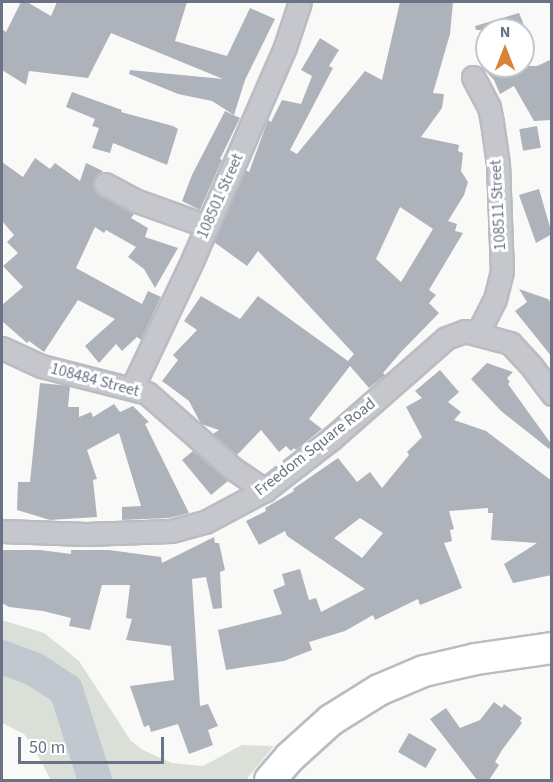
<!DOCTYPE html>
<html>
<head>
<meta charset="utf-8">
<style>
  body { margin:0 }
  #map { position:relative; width:553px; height:782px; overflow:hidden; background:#f9f9f7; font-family:"Source Sans 3",sans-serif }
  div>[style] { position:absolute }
  .green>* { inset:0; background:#dae0d8 }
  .river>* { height:34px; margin:-17px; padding:0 17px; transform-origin:17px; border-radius:17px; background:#c2c8cf }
  .building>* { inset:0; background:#aeb3bb; transform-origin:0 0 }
  .roads { filter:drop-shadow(2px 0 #babcc2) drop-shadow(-2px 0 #babcc2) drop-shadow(0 2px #babcc2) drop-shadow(0 -2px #babcc2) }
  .street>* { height:21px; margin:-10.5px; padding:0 10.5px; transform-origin:10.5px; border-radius:10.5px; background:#c5c7cc }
  .secondary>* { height:30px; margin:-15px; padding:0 15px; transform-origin:15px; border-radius:15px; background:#fff }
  span { translate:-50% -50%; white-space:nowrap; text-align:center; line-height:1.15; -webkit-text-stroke:6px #fff; paint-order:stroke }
  .street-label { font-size:16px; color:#6a7386 }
  .frame { position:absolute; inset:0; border:3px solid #6a7386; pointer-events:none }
  .north { position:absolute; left:475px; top:18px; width:60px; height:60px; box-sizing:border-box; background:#fff; border:2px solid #c3c7cf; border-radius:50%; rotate:0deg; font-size:16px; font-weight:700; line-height:24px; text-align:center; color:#6a7386 }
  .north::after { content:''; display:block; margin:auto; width:21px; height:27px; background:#da8336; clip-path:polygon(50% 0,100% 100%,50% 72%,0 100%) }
  .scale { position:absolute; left:18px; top:737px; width:146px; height:27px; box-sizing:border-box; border:3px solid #6a7386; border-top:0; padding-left:8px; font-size:18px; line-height:21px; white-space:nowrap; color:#6a7386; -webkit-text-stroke:4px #fff; paint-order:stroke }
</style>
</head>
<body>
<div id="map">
  <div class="green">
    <div style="clip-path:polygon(2px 620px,44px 633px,79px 661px,131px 741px,143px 750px,172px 763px,203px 766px,242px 745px,274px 746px,246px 780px,51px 780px,33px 746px,24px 734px,2px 723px)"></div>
  </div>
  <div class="river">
    <div style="left:2px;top:657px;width:34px;rotate:21deg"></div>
    <div style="left:34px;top:669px;width:38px;rotate:33deg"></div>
    <div style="left:66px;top:690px;width:95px;rotate:72.1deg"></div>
  </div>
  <div class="building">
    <div style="clip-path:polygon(21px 2px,27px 2px,51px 16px,57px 2px,187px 2px,175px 41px,227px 56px,250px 8px,275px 19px,245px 80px,234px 115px,212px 101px,178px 94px,129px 74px,130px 70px,223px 79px,111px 33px,88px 78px,29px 71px,26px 85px,2px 70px,2px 29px,6px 32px)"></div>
    <div style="clip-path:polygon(evenodd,400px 2px,453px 2px,450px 34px,433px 93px,444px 94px,442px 108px,421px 137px,459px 145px,458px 151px,463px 153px,461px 171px,468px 182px,464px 195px,448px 221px,457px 224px,455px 231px,463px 233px,429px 290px,436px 295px,429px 303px,439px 313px,401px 352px,383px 373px,385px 375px,369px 388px,350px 366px,309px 419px,322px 429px,296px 450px,294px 448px,291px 451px,286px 446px,279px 452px,261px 430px,237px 455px,213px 434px,219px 430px,201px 424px,189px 401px,162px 381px,178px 360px,173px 355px,197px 330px,184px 321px,201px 296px,240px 319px,258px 296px,348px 361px,354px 354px,258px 251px,247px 266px,214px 242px,245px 170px,249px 172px,268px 120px,271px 122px,282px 100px,301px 104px,312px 76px,301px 70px,320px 38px,339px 50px,329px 66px,333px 68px,290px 150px,297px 154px,365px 71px,382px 80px,400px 2px,400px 207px,433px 229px,401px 282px,376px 259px,400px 207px)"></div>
    <div style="clip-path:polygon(519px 13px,526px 30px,476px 30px,475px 26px)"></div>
    <div style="clip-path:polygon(552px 59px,552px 120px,534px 121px,514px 86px,500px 94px,494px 80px,481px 66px,537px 66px)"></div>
    <div style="clip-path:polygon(72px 92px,122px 110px,121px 112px,173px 126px,178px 129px,167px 165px,113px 143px,110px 153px,92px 148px,99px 128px,92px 126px,95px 119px,66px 107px)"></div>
    <div style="clip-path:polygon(225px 111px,240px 118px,220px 159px,222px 160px,200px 210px,182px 201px,192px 175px)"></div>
    <div style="left:537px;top:126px;width:22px;height:18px;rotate:80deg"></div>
    <div style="clip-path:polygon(35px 158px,50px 169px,55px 163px,80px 181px,86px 163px,103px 171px,94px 179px,95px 191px,134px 214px,131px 218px,148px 228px,145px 237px,178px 248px,155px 288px,144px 269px,128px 257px,136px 247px,106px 230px,104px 233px,95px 227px,76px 268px,142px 304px,148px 291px,161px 297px,141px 340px,137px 337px,122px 351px,116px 344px,99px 363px,85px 346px,115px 319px,78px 300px,44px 352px,29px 341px,27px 343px,2px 321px,2px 305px,23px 287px,3px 266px,18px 253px,7px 242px,14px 235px,2px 221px,2px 162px,23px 177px)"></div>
    <div style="clip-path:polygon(539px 189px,552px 234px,536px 243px,519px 195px)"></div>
    <div style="clip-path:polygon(519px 289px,548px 299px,552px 304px,552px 357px,515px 311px,527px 302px)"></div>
    <div style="clip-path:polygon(487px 363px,513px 372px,507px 378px,510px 382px,508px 384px,552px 445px,549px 449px,501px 411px,471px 379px)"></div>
    <div style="clip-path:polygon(evenodd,440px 370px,459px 392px,448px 402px,461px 412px,454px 420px,486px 431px,552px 481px,552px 575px,513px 583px,504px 564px,537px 543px,491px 540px,493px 513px,488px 513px,488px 508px,449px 511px,454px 529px,450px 530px,452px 541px,444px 543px,462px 588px,420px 605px,418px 599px,375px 620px,373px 615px,345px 631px,309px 642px,312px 650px,284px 661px,226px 670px,218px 630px,282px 614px,273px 590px,285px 585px,282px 574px,300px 569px,309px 600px,316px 598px,321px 612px,365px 589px,287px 536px,285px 531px,259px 545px,246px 521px,266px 511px,265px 508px,294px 491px,293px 489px,338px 458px,357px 482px,370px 472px,382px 488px,409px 455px,407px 452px,422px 437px,406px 407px,422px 398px,415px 391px,440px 370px,360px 518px,383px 533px,362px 558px,334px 538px,360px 518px)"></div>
    <div style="clip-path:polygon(40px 383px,70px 386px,68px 407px,79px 407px,79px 417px,91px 412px,93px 417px,114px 404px,120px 412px,133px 406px,149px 422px,145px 424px,189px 513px,169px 518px,122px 520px,122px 507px,141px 506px,119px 433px,87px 450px,97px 479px,93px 480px,97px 517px,50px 520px,17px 510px,18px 482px,30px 482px)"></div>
    <div style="clip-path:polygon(193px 451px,228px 481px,211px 495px,182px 460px)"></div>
    <div style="clip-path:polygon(214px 537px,215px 543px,219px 543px,225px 570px,220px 572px,222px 608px,213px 609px,206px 577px,192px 579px,200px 706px,208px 704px,218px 726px,208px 730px,213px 745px,189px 754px,178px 724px,151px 732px,149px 725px,144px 727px,130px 686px,174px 680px,171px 646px,126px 640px,132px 619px,126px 618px,130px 585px,102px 585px,90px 630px,69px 626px,71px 618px,43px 611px,9px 607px,2px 603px,2px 550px,40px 550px,71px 554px,71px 550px,109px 550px,161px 557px,162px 563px)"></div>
    <div style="clip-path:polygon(494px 702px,502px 708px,504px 704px,522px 718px,520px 721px,522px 723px,502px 750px,495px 762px,499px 765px,489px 780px,477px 780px,430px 719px,446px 708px,460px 728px,480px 720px)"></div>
    <div style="left:409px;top:733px;width:32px;height:22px;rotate:30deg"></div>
  </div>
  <div class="roads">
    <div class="street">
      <div style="left:473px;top:77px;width:34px;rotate:62deg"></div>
      <div style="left:489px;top:107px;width:15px;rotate:79deg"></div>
      <div style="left:492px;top:122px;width:42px;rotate:81.9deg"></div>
      <div style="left:498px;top:164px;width:107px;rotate:87.9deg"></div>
      <div style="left:502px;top:271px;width:29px;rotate:104deg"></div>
      <div style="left:495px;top:299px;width:38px;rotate:117deg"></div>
      <div style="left:105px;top:184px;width:36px;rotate:28deg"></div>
      <div style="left:137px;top:201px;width:74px;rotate:19.7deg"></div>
      <div style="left:2px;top:348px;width:43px;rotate:24.8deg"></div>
      <div style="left:41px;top:366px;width:109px;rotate:14.3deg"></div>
      <div style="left:147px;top:393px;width:113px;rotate:41.4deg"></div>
      <div style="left:232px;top:468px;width:40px;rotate:34deg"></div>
      <div style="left:132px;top:388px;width:140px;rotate:-64.7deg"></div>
      <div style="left:192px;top:261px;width:233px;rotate:-66.5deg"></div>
      <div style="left:285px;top:47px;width:47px;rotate:-71.6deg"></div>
      <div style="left:2px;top:531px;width:84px;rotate:2deg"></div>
      <div style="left:86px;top:534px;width:85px;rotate:-2deg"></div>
      <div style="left:171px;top:531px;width:35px;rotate:-15deg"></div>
      <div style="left:205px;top:522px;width:68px;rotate:-28.1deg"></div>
      <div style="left:265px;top:490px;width:83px;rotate:-37.7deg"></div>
      <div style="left:331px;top:439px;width:153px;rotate:-41.3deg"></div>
      <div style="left:446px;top:338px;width:20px;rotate:-20deg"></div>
      <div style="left:465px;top:331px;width:47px;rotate:14.9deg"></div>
      <div style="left:510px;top:343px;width:33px;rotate:47deg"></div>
      <div style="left:532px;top:367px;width:34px;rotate:53deg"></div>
    </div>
    <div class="secondary">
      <div style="left:270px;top:780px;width:30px;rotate:-49deg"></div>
      <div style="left:290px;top:757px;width:55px;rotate:-42.1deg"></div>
      <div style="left:331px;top:720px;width:57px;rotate:-32deg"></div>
      <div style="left:379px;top:690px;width:49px;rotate:-22.9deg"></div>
      <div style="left:424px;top:671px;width:53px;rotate:-13deg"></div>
      <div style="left:476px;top:659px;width:77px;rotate:-8.2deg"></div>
    </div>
  </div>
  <div class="street-label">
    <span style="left:220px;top:196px;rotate:-66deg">108501 Street</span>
    <span style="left:498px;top:205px;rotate:-93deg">108511 Street</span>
    <span style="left:95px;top:380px;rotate:15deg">108484 Street</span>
    <span style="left:315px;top:447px;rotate:-38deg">Freedom Square Road</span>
  </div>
  <div class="frame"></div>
  <div class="north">N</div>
  <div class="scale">50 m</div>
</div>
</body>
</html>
